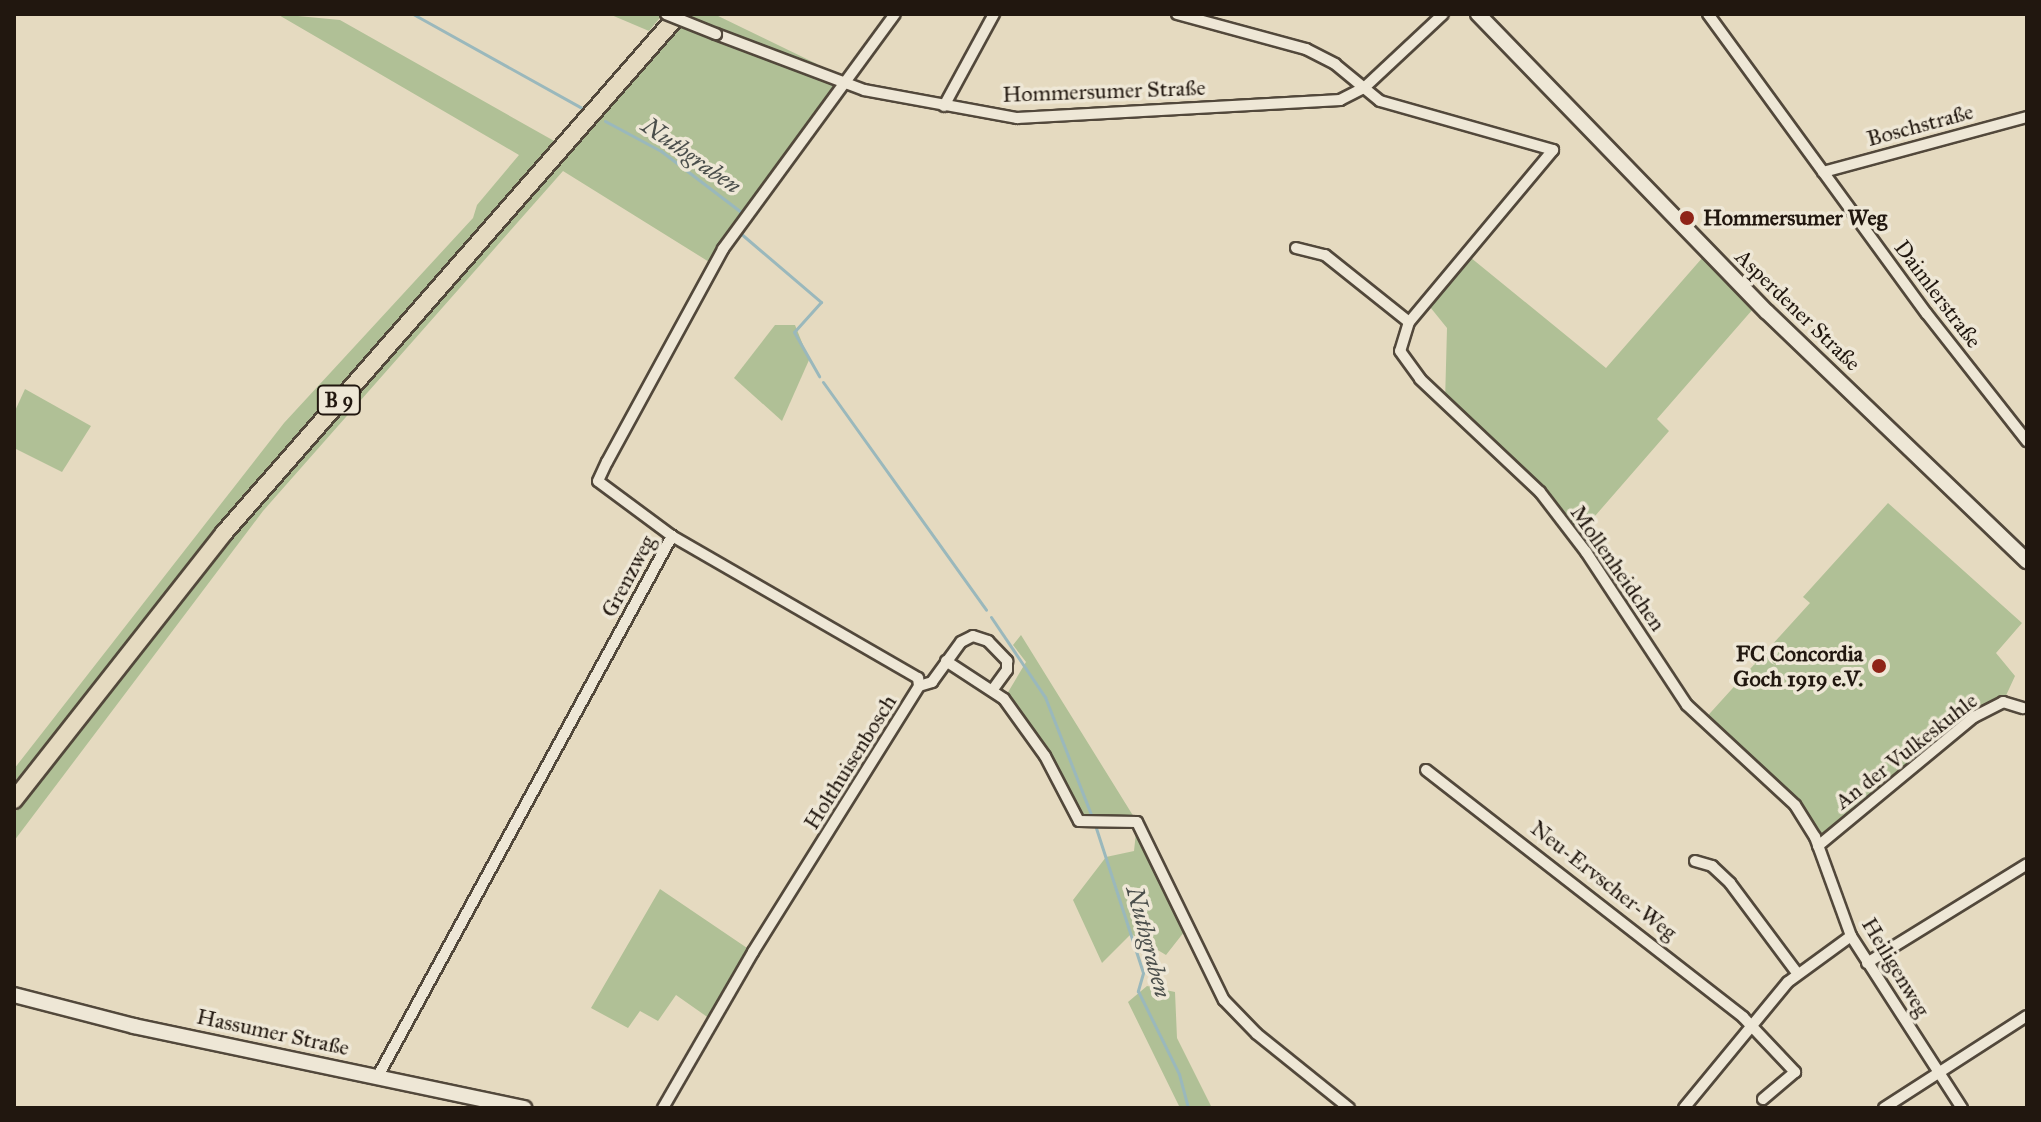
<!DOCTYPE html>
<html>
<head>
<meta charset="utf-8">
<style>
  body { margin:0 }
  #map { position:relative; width:2041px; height:1122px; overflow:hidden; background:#e5dac0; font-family:"IM FELL Great Primer",serif }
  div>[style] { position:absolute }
  .green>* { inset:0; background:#b0c096 }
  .stream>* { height:3px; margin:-1.5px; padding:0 1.5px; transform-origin:1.5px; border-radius:1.5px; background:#9ab8bc }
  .roads { filter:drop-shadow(2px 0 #52483b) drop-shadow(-2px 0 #52483b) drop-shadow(0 2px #52483b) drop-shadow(0 -2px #52483b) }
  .street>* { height:10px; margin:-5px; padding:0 5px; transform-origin:5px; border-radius:5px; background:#eee7d6 }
  .secondary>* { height:14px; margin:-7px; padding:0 7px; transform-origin:7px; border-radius:7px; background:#eee7d6 }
  .primary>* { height:16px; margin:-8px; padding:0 8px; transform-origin:8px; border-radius:8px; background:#e5dac0 }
  .bridges { filter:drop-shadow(2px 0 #52483b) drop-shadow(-2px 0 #52483b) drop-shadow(0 2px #52483b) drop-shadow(0 -2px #52483b) }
  .street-bridge>* { height:10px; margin:-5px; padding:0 5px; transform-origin:5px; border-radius:5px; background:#eee7d6 }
  .dots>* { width:22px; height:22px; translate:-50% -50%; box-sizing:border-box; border:4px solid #eee7d6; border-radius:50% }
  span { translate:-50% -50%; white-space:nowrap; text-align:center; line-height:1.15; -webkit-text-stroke:7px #eee7d6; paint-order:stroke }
  .shield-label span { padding:2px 6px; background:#eee7d6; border:2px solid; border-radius:6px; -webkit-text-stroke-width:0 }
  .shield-label { font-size:20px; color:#21170f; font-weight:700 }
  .street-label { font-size:22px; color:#21170f }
  .poi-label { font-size:22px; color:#21170f; font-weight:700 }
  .left { translate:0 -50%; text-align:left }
  .right { translate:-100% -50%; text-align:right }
  .water-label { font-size:24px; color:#4b4f4c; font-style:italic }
  .frame { position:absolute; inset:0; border:16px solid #21170f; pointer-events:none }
</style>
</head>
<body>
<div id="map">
  <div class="green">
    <div style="clip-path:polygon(277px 14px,340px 20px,556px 142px,139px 628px,14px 790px,14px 769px,284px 423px,473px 218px,477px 205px,519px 155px)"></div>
    <div style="clip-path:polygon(609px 14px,663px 14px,649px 31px)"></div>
    <div style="clip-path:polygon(686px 14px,714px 14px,817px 64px,813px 71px,843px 84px,714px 265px,563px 171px,263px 511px,14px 841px,14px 814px,126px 666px,271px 490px)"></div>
    <div style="clip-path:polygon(1465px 253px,1606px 368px,1703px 257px,1753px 309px,1657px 419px,1669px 431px,1575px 539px,1540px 492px,1445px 402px,1447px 328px,1426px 302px)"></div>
    <div style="clip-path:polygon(775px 325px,795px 325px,809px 360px,782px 421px,734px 378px)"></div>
    <div style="clip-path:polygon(25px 389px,91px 426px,62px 472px,14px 448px,14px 413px)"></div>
    <div style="clip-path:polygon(1888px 503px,2022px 623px,1996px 653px,2015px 676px,2003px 702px,1974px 717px,1818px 846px,1795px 805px,1702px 722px,1810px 603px,1803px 597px)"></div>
    <div style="clip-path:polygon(1021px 635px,1137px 822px,1188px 927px,1166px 955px,1131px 934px,1102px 963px,1073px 900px,1106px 857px,1134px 851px,1137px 823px,1079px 821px,1045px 756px,1004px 699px,1026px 662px,1013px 645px)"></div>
    <div style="clip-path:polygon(660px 889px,753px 952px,713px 1021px,676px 995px,658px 1021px,640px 1011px,628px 1028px,591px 1008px)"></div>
    <div style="clip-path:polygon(1147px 986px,1175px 992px,1177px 1038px,1212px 1108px,1180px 1108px,1128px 1002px)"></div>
  </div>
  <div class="stream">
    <div style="left:413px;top:14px;width:193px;rotate:29.1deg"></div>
    <div style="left:605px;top:121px;width:64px;rotate:28.2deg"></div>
    <div style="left:661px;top:151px;width:101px;rotate:37.3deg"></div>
    <div style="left:741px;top:212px;width:17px;rotate:114deg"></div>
    <div style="left:739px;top:232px;width:108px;rotate:40.5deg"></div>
    <div style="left:821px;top:302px;width:40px;rotate:132deg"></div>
    <div style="left:794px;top:332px;width:51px;rotate:60.4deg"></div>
    <div style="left:823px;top:382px;width:280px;rotate:54.4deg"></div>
    <div style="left:991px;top:617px;width:97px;rotate:56deg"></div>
    <div style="left:1045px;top:697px;width:129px;rotate:68.6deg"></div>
    <div style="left:1096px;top:828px;width:152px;rotate:72deg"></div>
    <div style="left:1143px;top:973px;width:19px;rotate:106deg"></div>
    <div style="left:1138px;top:991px;width:93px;rotate:63.7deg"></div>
    <div style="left:1179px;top:1074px;width:35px;rotate:75deg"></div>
  </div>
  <div class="roads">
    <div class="street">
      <div style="left:1177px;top:14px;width:134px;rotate:15.2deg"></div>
      <div style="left:1306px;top:49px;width:33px;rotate:27deg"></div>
      <div style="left:1335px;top:64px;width:58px;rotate:39.4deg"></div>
      <div style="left:1380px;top:101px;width:180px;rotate:15.8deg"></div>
      <div style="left:1553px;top:150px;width:224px;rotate:129.9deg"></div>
      <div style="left:1409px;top:322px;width:30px;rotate:107deg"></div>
      <div style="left:1400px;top:351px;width:34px;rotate:54deg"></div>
      <div style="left:1420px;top:379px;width:165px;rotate:43.3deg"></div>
      <div style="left:1540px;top:492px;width:76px;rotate:52.5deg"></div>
      <div style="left:1586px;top:552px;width:183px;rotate:56.6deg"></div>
      <div style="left:1687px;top:705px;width:147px;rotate:42.8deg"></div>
      <div style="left:1795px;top:805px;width:38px;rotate:58deg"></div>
      <div style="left:1815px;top:837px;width:105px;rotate:70deg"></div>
      <div style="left:1851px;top:936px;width:205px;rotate:57.2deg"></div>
      <div style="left:1708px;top:14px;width:371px;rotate:53.9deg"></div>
      <div style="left:1927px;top:314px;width:162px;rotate:51.8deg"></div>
      <div style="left:716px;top:34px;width:158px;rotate:20.7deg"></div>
      <div style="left:864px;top:90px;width:156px;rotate:10.4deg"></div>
      <div style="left:1017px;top:118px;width:324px;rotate:-3.2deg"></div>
      <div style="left:1340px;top:100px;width:27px;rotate:-27deg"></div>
      <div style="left:1364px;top:88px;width:108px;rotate:-43.1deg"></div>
      <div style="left:944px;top:106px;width:105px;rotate:-61.5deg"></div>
      <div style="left:1823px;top:172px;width:211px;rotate:-15.1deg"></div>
      <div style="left:1296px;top:248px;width:30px;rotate:14deg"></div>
      <div style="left:1325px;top:255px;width:107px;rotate:38.6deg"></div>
      <div style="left:946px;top:661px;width:69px;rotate:33.2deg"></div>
      <div style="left:1004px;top:699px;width:70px;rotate:54.3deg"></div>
      <div style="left:1045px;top:756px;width:73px;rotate:62.4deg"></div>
      <div style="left:1079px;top:821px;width:58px;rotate:1deg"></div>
      <div style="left:1137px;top:822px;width:198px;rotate:64deg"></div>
      <div style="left:1224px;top:1000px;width:47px;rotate:45.9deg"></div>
      <div style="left:1257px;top:1034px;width:118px;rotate:38.8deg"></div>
      <div style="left:919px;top:686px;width:14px;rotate:-17deg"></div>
      <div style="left:932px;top:682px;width:49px;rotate:-54.1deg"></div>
      <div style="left:961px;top:642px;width:13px;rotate:-27deg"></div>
      <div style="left:973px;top:636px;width:16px;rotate:18deg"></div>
      <div style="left:988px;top:641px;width:28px;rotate:46deg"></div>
      <div style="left:1007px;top:661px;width:9px;rotate:90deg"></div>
      <div style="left:1007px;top:670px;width:24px;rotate:126deg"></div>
      <div style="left:1426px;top:770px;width:402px;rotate:37.9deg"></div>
      <div style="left:1743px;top:1017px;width:76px;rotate:46.6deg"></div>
      <div style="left:1795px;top:1072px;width:42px;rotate:139.8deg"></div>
      <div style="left:1818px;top:846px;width:202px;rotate:-39.6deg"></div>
      <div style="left:1974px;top:717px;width:33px;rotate:-27deg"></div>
      <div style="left:2003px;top:702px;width:21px;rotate:17deg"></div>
      <div style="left:1695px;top:861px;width:18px;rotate:16deg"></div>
      <div style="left:1712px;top:866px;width:25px;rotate:43deg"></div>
      <div style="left:1730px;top:883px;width:112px;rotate:53.3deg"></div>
      <div style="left:1867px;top:963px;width:188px;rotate:-31.7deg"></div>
      <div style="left:378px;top:1076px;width:615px;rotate:-61.43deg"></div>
      <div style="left:672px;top:536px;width:92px;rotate:-143.4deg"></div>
      <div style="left:598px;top:481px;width:21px;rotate:-65deg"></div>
      <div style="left:607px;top:462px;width:243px;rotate:-61.4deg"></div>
      <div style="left:723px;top:249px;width:291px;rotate:-53.8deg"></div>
      <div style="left:663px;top:1108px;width:180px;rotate:-60deg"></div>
      <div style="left:753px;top:952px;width:314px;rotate:-58deg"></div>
      <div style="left:919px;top:686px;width:8px;rotate:-97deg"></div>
      <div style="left:918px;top:678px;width:284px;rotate:-150deg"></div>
      <div style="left:1684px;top:1108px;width:163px;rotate:-50.5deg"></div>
      <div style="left:1788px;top:982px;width:78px;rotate:-36.1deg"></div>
      <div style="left:1884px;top:1108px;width:170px;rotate:-32.8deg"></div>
    </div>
    <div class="secondary">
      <div style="left:1478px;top:14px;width:415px;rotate:45.9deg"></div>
      <div style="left:1767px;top:312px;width:360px;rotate:43.8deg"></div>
      <div style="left:14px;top:995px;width:124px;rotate:14.5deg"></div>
      <div style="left:134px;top:1026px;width:399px;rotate:11.9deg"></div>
    </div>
    <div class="primary">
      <div style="left:14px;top:800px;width:340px;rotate:-51.8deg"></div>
      <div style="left:224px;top:533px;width:690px;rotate:-48.76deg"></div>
    </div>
  </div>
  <div class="bridges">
    <div class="street-bridge">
      <div style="left:666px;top:14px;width:54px;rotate:21.8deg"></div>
    </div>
  </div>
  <div class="dots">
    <div style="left:1687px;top:218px;background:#8f2418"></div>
    <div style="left:1879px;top:666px;background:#8f2418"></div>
  </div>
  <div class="shield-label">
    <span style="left:339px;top:400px">B 9</span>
  </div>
  <div class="street-label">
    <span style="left:1104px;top:91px;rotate:-2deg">Hommersumer Straße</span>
    <span style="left:1920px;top:125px;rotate:-15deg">Boschstraße</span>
    <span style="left:1938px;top:294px;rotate:53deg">Daimlerstraße</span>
    <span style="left:1798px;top:310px;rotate:44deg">Asperdener Straße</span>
    <span style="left:1618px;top:568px;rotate:55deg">Mollenheidchen</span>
    <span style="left:628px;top:576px;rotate:-62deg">Grenzweg</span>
    <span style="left:1906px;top:751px;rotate:-38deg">An der Vulkeskuhle</span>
    <span style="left:850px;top:762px;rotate:-58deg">Holthuisenbosch</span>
    <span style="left:1604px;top:880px;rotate:38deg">Neu-Ervscher-Weg</span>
    <span style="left:1896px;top:967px;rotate:59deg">Heiligenweg</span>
    <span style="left:273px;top:1032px;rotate:12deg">Hassumer Straße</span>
  </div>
  <div class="poi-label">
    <span class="left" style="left:1703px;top:218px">Hommersumer Weg</span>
    <span class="right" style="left:1863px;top:666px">FC Concordia<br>Goch 1919 e.V.</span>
  </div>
  <div class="water-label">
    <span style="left:691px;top:156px;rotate:35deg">Nuthgraben</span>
    <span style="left:1148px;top:942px;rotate:75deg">Nuthgraben</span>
  </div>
  <div class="frame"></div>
</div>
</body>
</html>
